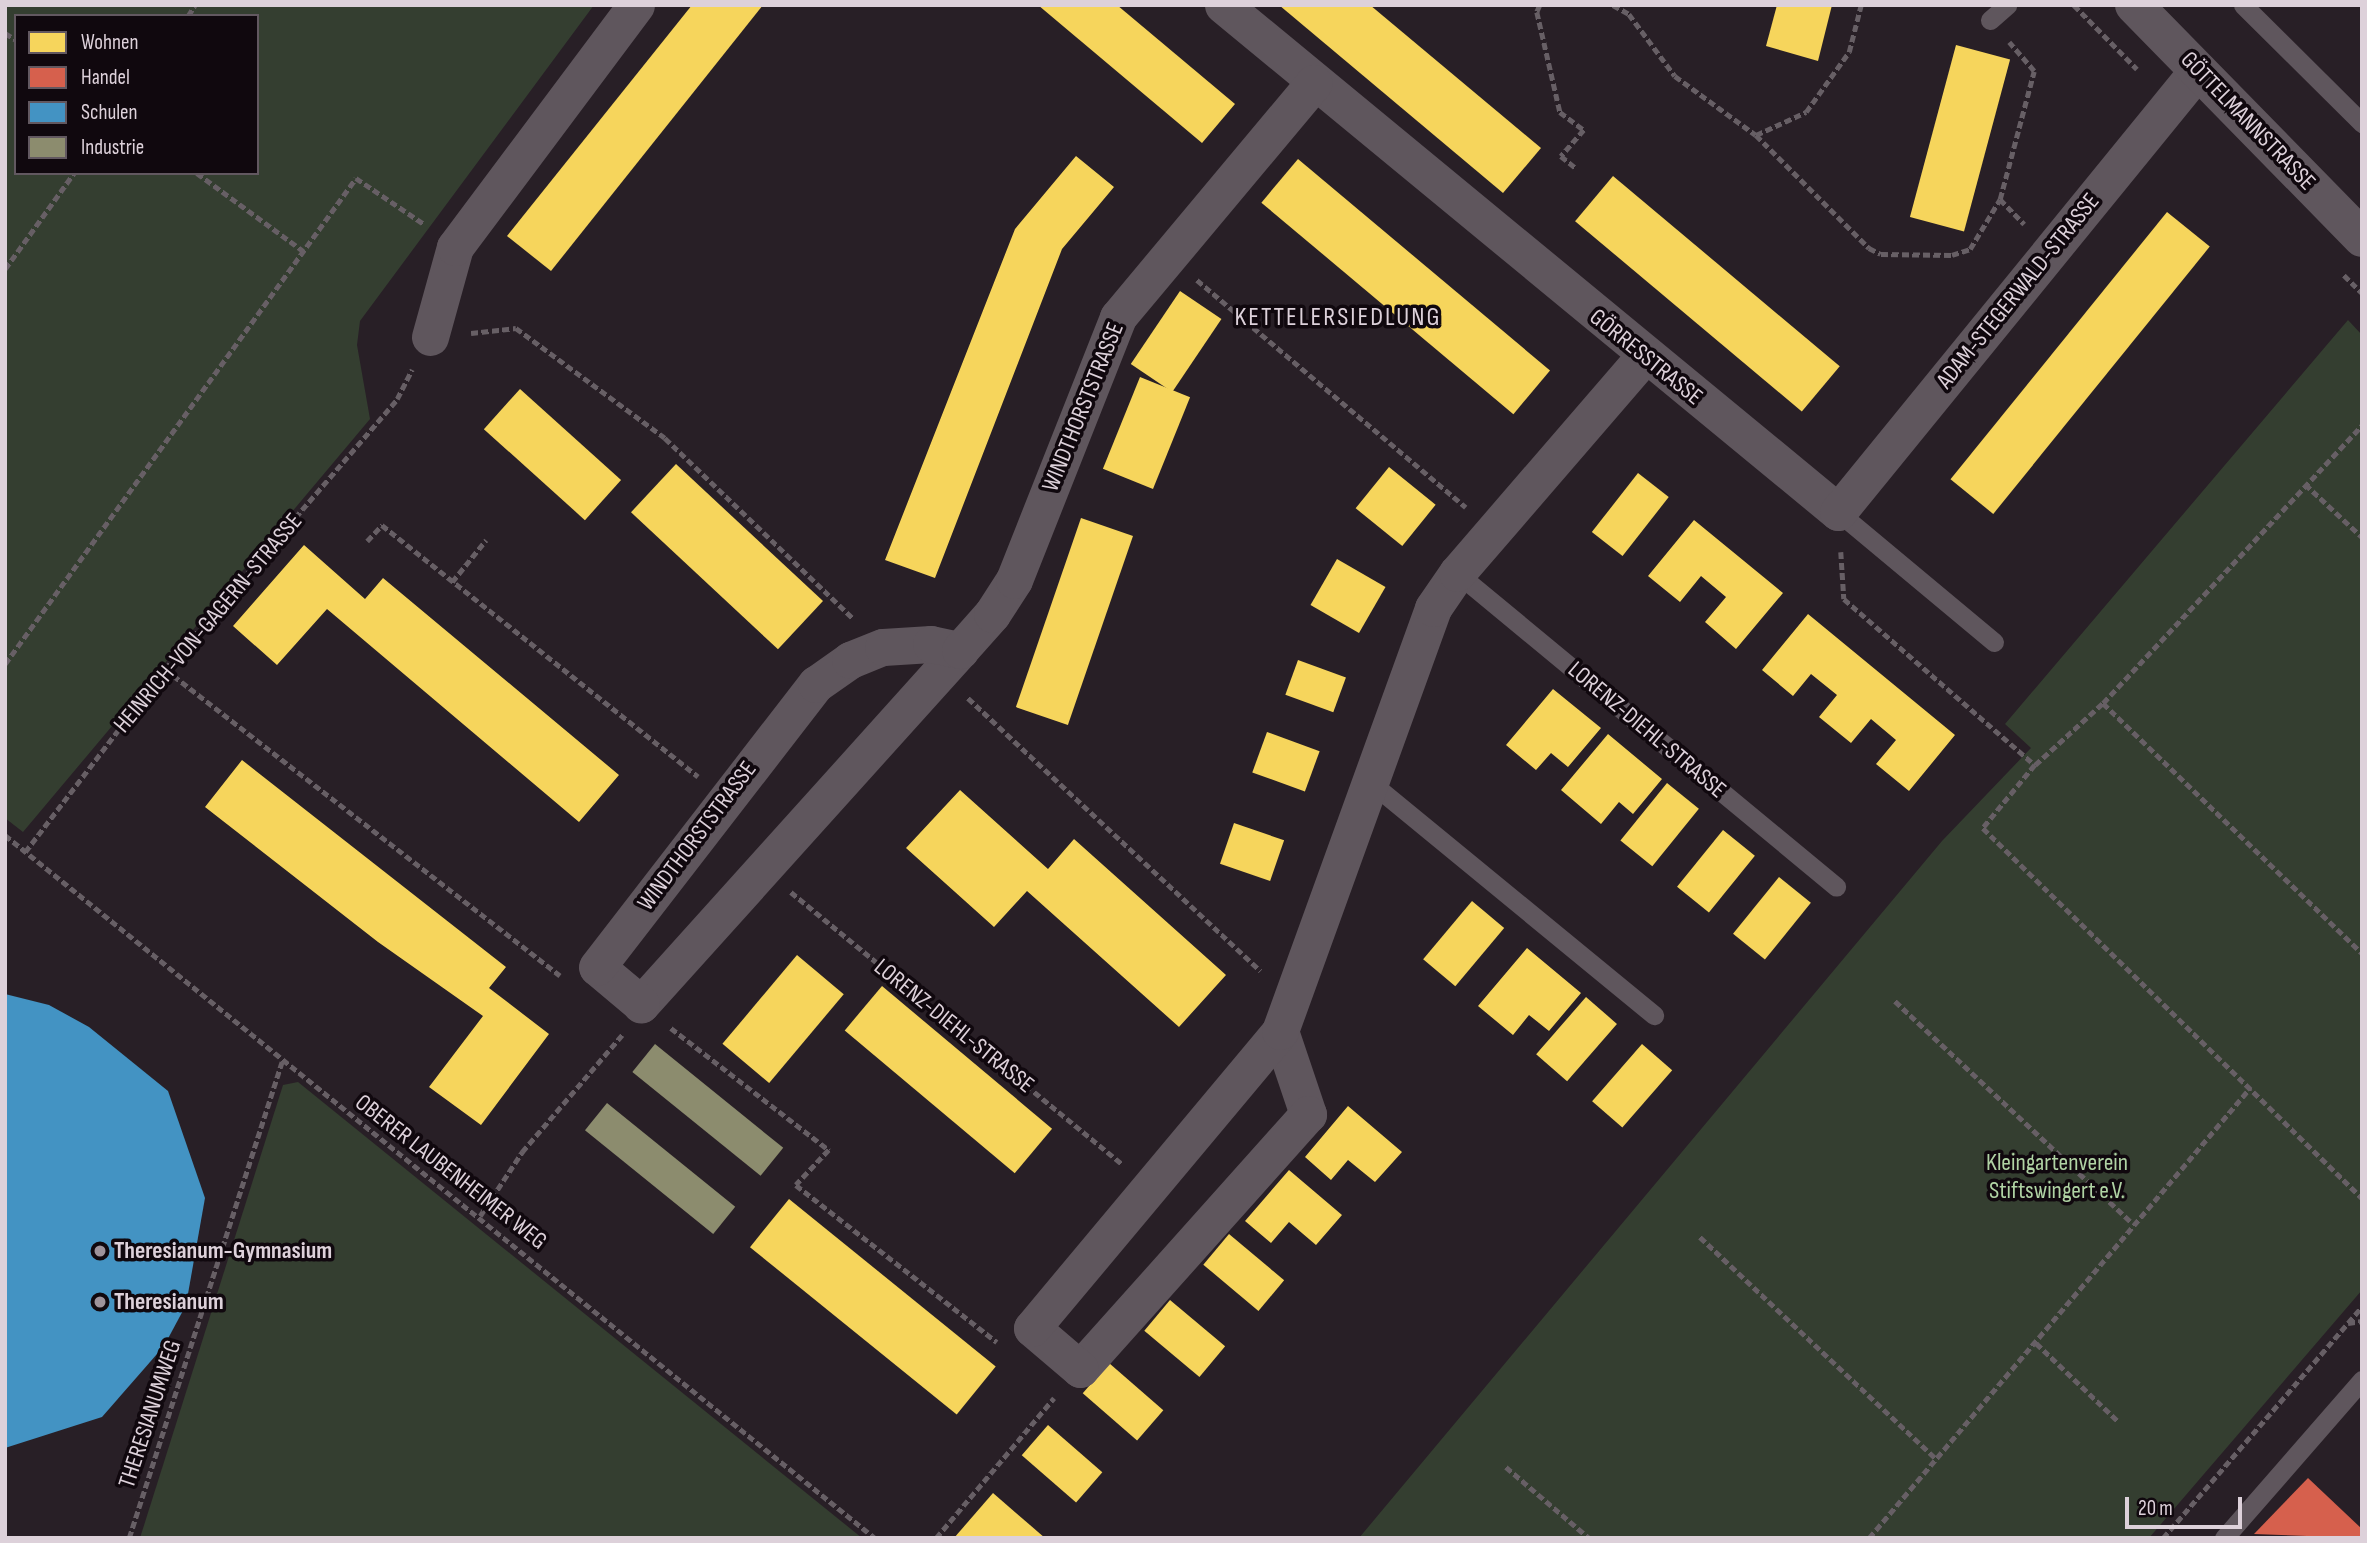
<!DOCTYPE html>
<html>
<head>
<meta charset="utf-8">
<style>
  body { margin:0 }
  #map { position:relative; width:2367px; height:1543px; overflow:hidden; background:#281f26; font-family:"Sofia Sans Condensed",sans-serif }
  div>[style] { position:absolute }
  .green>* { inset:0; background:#343e30 }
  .homes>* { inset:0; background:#f6d55c; transform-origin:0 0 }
  .shops>* { inset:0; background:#d6604d }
  .schools>* { inset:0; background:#4393c3 }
  .industry>* { inset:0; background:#8c8c6e; transform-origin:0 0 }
  .path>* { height:4.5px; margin-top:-2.25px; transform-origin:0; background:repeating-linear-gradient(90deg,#675f65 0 7px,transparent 0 10.5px) }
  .service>* { height:19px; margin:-9.5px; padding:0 9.5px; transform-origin:9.5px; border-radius:9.5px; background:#5f565d }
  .minor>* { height:37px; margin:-18.5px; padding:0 18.5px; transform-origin:18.5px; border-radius:18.5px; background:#5f565d }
  .tertiary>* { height:38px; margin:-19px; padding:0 19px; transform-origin:19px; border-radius:19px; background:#5f565d }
  .dots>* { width:19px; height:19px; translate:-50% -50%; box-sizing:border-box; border:4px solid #10080e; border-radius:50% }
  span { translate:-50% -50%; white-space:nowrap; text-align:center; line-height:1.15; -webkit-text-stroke:7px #10080e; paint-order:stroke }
  .street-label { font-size:24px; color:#ddd1da }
  .park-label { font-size:24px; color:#b0d3a4 }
  .poi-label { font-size:24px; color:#ddd1da; font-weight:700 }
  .left { translate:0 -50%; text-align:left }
  .neighbourhood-label { font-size:26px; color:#ddd1da; letter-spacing:2px }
  .frame { position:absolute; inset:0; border:7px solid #ddd1da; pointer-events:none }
  .legend { position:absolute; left:14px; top:14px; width:245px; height:161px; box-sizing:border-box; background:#10080e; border:2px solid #625860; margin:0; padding:9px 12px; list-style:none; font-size:21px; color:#ddd1da }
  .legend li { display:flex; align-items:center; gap:14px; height:35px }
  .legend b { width:35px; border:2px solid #625860 }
  .scale { position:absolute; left:2125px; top:1497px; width:117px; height:32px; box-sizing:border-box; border:4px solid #ddd1da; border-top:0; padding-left:9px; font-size:21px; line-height:24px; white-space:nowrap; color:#ddd1da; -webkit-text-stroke:5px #10080e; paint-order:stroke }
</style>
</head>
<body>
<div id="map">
  <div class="green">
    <div style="clip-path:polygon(evenodd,5px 5px,594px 5px,360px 321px,357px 345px,370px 419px,23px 832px,5px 818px,5px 5px,16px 16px,257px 16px,257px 173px,16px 173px,16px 16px)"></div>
    <div style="clip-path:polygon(2348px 320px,2362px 335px,2362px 1290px,2149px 1538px,1359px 1538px,1942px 841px,2031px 748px,2005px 724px)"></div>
    <div style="clip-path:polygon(298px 1082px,862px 1538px,140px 1538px,283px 1085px)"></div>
  </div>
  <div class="homes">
    <div style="clip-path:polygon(692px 5px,763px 5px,551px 271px,507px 236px)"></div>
    <div style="clip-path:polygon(1038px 5px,1117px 5px,1235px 104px,1202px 143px)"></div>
    <div style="clip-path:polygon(1279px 5px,1370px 5px,1541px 148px,1503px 193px)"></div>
    <div style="clip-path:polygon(1777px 5px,1832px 5px,1818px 61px,1766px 46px)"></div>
    <div style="left:1956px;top:45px;width:56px;height:178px;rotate:15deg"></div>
    <div style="clip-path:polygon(1076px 156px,1114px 187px,1062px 249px,935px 578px,885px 560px,1015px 229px)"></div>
    <div style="left:1298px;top:159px;width:329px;height:57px;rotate:40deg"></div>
    <div style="left:1613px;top:176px;width:296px;height:59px;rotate:40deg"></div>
    <div style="left:2167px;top:212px;width:55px;height:344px;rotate:39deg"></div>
    <div style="left:1180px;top:291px;width:50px;height:88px;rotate:34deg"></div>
    <div style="left:1140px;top:377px;width:54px;height:99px;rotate:22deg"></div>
    <div style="left:520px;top:389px;width:136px;height:54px;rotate:42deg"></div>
    <div style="left:676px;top:464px;width:201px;height:66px;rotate:43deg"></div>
    <div style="left:1389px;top:467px;width:60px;height:53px;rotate:39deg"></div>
    <div style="left:1638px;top:473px;width:39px;height:75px;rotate:38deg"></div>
    <div style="left:1081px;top:518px;width:55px;height:200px;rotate:19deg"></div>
    <div style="clip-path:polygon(1694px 520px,1783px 593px,1736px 649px,1705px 622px,1726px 597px,1701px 576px,1680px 602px,1648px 576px)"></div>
    <div style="clip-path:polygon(304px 545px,365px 599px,383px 578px,619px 775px,579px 822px,327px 609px,277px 665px,233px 626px)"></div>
    <div style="left:1337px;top:559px;width:56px;height:53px;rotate:30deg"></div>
    <div style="clip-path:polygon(1808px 614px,1955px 735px,1909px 791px,1876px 764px,1896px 740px,1871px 719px,1851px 743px,1819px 717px,1837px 695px,1811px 674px,1793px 696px,1762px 670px)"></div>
    <div style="left:1298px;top:660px;width:51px;height:37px;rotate:20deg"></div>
    <div style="clip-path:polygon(1553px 689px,1601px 728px,1568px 767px,1551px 753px,1536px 770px,1506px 745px)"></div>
    <div style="left:1267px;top:732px;width:56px;height:43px;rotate:20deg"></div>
    <div style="clip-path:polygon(1608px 734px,1662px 779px,1633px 814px,1619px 802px,1601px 824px,1561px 790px)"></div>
    <div style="clip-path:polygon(242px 760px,506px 967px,489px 988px,549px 1034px,481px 1125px,429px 1087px,483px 1016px,378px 942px,205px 807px)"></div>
    <div style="left:1667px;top:783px;width:41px;height:74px;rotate:39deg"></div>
    <div style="clip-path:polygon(960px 790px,1048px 869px,1074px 839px,1226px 975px,1179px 1027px,1027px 891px,994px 927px,906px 848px)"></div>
    <div style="left:1234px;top:823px;width:53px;height:43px;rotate:19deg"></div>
    <div style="left:1723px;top:830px;width:41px;height:73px;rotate:39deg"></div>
    <div style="left:1779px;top:877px;width:41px;height:73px;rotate:39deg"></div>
    <div style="left:1472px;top:901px;width:42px;height:76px;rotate:40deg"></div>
    <div style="clip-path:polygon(1527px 948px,1581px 993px,1549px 1031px,1529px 1015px,1513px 1035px,1478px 1006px)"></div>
    <div style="left:797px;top:955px;width:61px;height:116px;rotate:40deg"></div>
    <div style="left:882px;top:986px;width:222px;height:58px;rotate:40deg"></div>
    <div style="left:1586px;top:997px;width:41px;height:76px;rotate:41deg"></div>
    <div style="left:1642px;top:1044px;width:40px;height:76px;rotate:41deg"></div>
    <div style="clip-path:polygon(1348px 1106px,1402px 1152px,1375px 1182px,1348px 1160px,1331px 1180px,1305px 1157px)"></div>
    <div style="clip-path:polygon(1289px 1170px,1342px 1215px,1316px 1245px,1289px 1222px,1271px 1243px,1245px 1221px)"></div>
    <div style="left:789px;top:1199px;width:266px;height:62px;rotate:39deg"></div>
    <div style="left:1229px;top:1234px;width:72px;height:40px;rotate:40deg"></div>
    <div style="left:1170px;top:1300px;width:72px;height:40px;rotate:40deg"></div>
    <div style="left:1109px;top:1363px;width:72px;height:40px;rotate:41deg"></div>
    <div style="left:1048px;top:1425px;width:72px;height:40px;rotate:41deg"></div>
    <div style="clip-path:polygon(993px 1493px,1045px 1538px,954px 1538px)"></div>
  </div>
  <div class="shops">
    <div style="clip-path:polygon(2308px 1478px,2362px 1529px,2362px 1538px,2254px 1534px)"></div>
  </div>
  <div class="schools">
    <div style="clip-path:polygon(5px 994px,49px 1005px,89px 1027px,168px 1091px,205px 1198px,186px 1305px,164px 1346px,102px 1417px,5px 1448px)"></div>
  </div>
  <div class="industry">
    <div style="left:655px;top:1044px;width:165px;height:36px;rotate:39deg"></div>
    <div style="left:607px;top:1103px;width:165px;height:35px;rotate:39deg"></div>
  </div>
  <div class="path">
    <div style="left:1540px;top:5px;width:8px;rotate:113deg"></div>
    <div style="left:1537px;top:12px;width:103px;rotate:77deg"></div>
    <div style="left:1560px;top:112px;width:30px;rotate:37deg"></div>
    <div style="left:1584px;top:130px;width:35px;rotate:131deg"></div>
    <div style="left:1561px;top:156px;width:19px;rotate:39deg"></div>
    <div style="left:1613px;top:5px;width:18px;rotate:29deg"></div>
    <div style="left:1629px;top:14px;width:77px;rotate:53.4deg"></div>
    <div style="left:1675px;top:76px;width:100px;rotate:36.1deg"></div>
    <div style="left:1756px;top:135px;width:160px;rotate:45deg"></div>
    <div style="left:1869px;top:248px;width:13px;rotate:27deg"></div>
    <div style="left:1881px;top:254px;width:71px;rotate:0.8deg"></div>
    <div style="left:1952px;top:255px;width:19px;rotate:-18deg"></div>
    <div style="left:1970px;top:249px;width:58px;rotate:-59deg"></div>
    <div style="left:2000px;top:199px;width:35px;rotate:46deg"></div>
    <div style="left:2074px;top:5px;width:90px;rotate:45.5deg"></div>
    <div style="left:188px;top:16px;width:13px;rotate:-58deg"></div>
    <div style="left:5px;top:33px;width:13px;rotate:32deg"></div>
    <div style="left:1756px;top:135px;width:55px;rotate:-24.7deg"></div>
    <div style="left:1806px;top:112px;width:74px;rotate:-54.4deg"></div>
    <div style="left:1849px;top:52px;width:49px;rotate:-75.7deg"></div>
    <div style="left:197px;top:173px;width:132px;rotate:36.3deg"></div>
    <div style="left:2000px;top:199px;width:132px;rotate:-75.1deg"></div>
    <div style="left:2034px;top:71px;width:38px;rotate:-131deg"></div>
    <div style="left:5px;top:269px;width:118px;rotate:-54.3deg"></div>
    <div style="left:2344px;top:275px;width:25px;rotate:45deg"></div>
    <div style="left:1197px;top:280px;width:352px;rotate:40.2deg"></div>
    <div style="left:471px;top:333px;width:45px;rotate:-6.3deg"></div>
    <div style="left:516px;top:328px;width:185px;rotate:36.4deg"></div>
    <div style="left:665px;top:438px;width:262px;rotate:43.8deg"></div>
    <div style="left:2305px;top:484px;width:78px;rotate:42.9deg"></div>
    <div style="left:367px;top:541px;width:22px;rotate:-47deg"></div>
    <div style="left:382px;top:525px;width:404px;rotate:38.5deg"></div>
    <div style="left:1841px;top:552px;width:47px;rotate:86.3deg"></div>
    <div style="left:1844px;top:599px;width:253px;rotate:41deg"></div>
    <div style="left:2035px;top:765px;width:82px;rotate:129.5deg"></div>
    <div style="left:1983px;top:828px;width:530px;rotate:44.31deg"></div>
    <div style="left:452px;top:582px;width:54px;rotate:-51deg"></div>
    <div style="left:5px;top:664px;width:599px;rotate:-54.16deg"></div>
    <div style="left:356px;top:178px;width:82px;rotate:34.1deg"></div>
    <div style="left:165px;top:669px;width:500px;rotate:37.8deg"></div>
    <div style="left:968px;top:698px;width:400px;rotate:43deg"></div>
    <div style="left:2103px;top:703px;width:360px;rotate:44deg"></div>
    <div style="left:2035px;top:765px;width:92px;rotate:-42.4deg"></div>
    <div style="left:2103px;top:703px;width:380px;rotate:-47deg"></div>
    <div style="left:5px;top:835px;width:1119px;rotate:38.94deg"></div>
    <div style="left:25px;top:852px;width:230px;rotate:-52.6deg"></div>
    <div style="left:165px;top:669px;width:356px;rotate:-49.3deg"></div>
    <div style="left:397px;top:399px;width:33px;rotate:-63deg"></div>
    <div style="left:791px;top:892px;width:428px;rotate:39.4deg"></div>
    <div style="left:1895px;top:1001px;width:325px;rotate:43.1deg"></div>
    <div style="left:671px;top:1028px;width:200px;rotate:37.7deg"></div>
    <div style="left:829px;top:1150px;width:48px;rotate:133.3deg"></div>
    <div style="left:796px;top:1185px;width:255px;rotate:38deg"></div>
    <div style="left:480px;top:1216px;width:77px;rotate:-56.7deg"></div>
    <div style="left:522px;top:1152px;width:154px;rotate:-49.5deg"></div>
    <div style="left:1700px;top:1237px;width:324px;rotate:43.2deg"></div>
    <div style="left:2348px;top:1323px;width:14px;rotate:-8deg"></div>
    <div style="left:2036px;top:1343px;width:115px;rotate:43.6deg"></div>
    <div style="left:1506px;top:1467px;width:109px;rotate:40.5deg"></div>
    <div style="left:129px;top:1538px;width:500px;rotate:-72.2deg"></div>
    <div style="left:936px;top:1538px;width:183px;rotate:-49.9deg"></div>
    <div style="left:1869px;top:1538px;width:590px;rotate:-49.75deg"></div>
    <div style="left:2163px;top:1538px;width:305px;rotate:-49.3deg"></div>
  </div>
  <div class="service">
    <div style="left:2243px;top:5px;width:168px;rotate:44.8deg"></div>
    <div style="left:1990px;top:20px;width:23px;rotate:-41deg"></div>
    <div style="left:1838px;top:512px;width:203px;rotate:39.8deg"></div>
    <div style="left:1457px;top:573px;width:492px;rotate:39.6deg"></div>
    <div style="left:1369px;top:781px;width:369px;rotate:39.4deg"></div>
    <div style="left:2224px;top:1538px;width:210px;rotate:-48.9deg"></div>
  </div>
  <div class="minor">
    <div style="left:1223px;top:5px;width:797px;rotate:39.5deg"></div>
    <div style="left:1838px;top:512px;width:570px;rotate:-50.84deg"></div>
    <div style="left:430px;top:337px;width:93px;rotate:-74.5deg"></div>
    <div style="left:455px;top:247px;width:302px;rotate:-53.2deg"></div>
    <div style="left:960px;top:650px;width:477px;rotate:132deg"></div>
    <div style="left:641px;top:1004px;width:57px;rotate:-139.9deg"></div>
    <div style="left:597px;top:967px;width:358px;rotate:-52.3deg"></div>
    <div style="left:816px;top:684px;width:42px;rotate:-35.2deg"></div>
    <div style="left:850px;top:660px;width:35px;rotate:-22deg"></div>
    <div style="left:883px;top:647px;width:48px;rotate:-3.6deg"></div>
    <div style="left:931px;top:644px;width:30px;rotate:12deg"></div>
    <div style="left:960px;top:650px;width:48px;rotate:-48.4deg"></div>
    <div style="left:992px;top:614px;width:40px;rotate:-57.1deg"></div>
    <div style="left:1014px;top:580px;width:283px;rotate:-68.4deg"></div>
    <div style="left:1118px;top:317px;width:305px;rotate:-50.1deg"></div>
    <div style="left:1280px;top:1031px;width:88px;rotate:71.4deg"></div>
    <div style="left:1308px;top:1114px;width:342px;rotate:131.8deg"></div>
    <div style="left:1080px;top:1369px;width:63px;rotate:-139.5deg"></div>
    <div style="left:1032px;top:1328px;width:387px;rotate:-50.1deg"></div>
    <div style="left:1280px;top:1031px;width:450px;rotate:-70.1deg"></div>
    <div style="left:1433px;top:608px;width:42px;rotate:-55.6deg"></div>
    <div style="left:1457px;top:573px;width:286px;rotate:-49.2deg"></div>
  </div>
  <div class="tertiary">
    <div style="left:2134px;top:5px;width:326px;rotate:45.6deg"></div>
  </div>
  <div class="dots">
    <div style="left:100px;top:1251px;background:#9e939b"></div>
    <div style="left:100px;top:1302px;background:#9e939b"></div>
  </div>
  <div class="street-label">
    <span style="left:2248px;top:121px;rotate:46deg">GÖTTELMANNSTRASSE</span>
    <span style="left:2018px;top:291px;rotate:-51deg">ADAM-STEGERWALD-STRASSE</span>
    <span style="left:1646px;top:357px;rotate:39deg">GÖRRESSTRASSE</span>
    <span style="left:1083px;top:407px;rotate:-68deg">WINDTHORSTSTRASSE</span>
    <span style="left:208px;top:623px;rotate:-50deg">HEINRICH-VON-GAGERN-STRASSE</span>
    <span style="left:1647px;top:730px;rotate:40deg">LORENZ-DIEHL-STRASSE</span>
    <span style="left:697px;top:836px;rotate:-53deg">WINDTHORSTSTRASSE</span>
    <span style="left:954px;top:1026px;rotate:39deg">LORENZ-DIEHL-STRASSE</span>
    <span style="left:451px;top:1172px;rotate:38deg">OBERER LAUBENHEIMER WEG</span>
    <span style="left:150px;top:1414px;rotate:-72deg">THERESIANUMWEG</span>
  </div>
  <div class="park-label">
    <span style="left:2057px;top:1177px">Kleingartenverein<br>Stiftswingert e.V.</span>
  </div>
  <div class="poi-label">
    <span class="left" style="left:114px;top:1251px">Theresianum-Gymnasium</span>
    <span class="left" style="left:114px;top:1302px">Theresianum</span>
  </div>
  <div class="neighbourhood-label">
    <span style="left:1338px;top:318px">KETTELERSIEDLUNG</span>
  </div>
  <div class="frame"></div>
  <ul class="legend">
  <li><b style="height:19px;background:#f6d55c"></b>Wohnen</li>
  <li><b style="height:19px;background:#d6604d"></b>Handel</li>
  <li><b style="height:19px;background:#4393c3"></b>Schulen</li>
  <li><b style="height:19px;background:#8c8c6e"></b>Industrie</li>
  </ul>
  <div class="scale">20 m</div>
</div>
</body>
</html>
